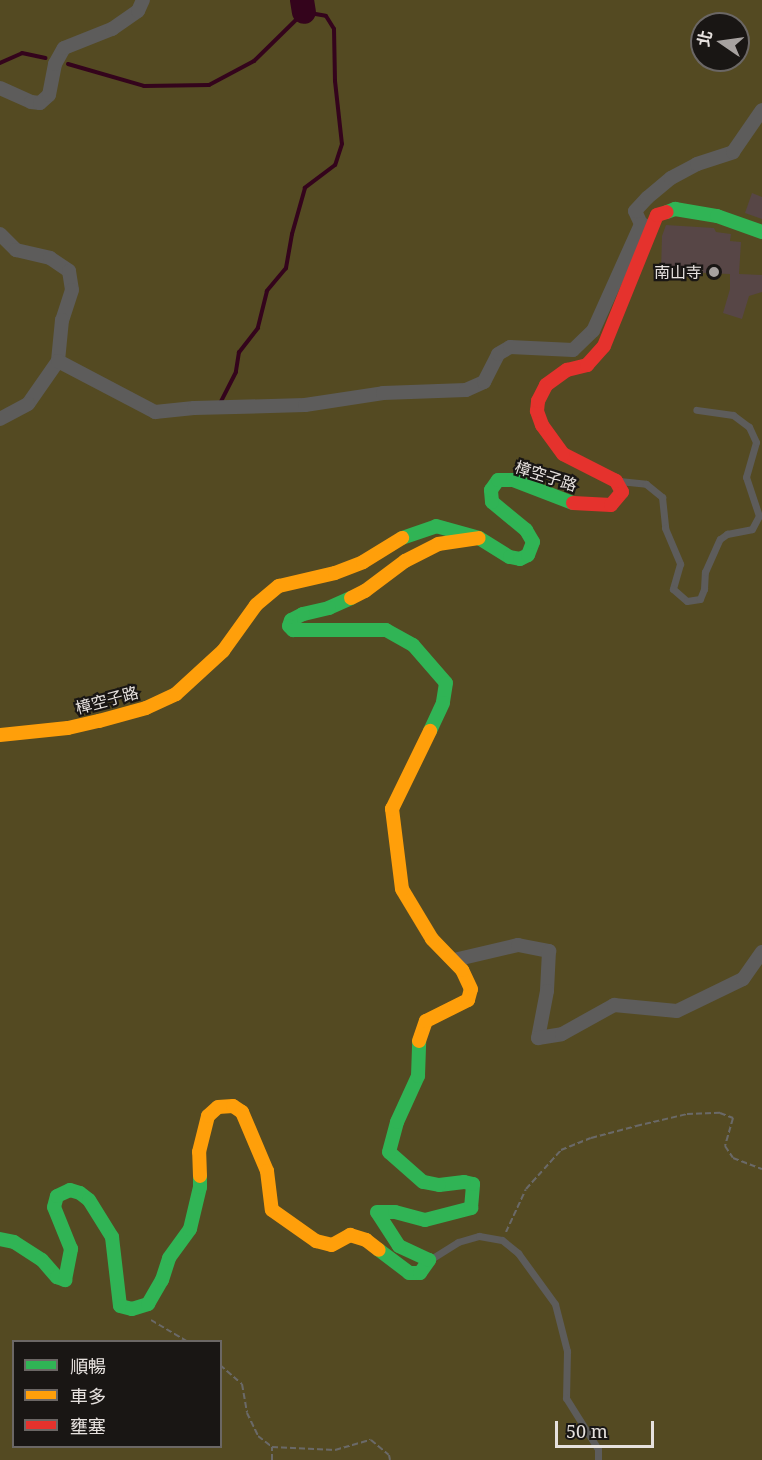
<!DOCTYPE html>
<html>
<head>
<meta charset="utf-8">
<style>
  body { margin:0 }
  #map { position:relative; width:762px; height:1460px; overflow:hidden; background:#312e2c; font-family:"Noto Serif","Noto Sans TC",serif }
  div>[style] { position:absolute }
  .green>* { inset:0; background:#544a22 }
  .stream>* { height:4px; margin:-2px; padding:0 2px; transform-origin:2px; border-radius:2px; background:#34041c }
  .river>* { height:24px; margin:-12px; padding:0 12px; transform-origin:12px; border-radius:12px; background:#34041c }
  .building>* { inset:0; background:#574646 }
  .path>* { height:2px; margin-top:-1px; transform-origin:0; background:repeating-linear-gradient(90deg,#6a6968 0 6px,transparent 0 9px) }
  .lane>* { height:7px; margin:-3.5px; padding:0 3.5px; transform-origin:3.5px; border-radius:3.5px; background:#5d5c5b }
  .street>* { height:14px; margin:-7px; padding:0 7px; transform-origin:7px; border-radius:7px; background:#5d5c5b }
  .fast>* { height:14px; margin:-7px; padding:0 7px; transform-origin:7px; border-radius:7px; background:#30b455 }
  .slow>* { height:14px; margin:-7px; padding:0 7px; transform-origin:7px; border-radius:7px; background:#ff9f0a }
  .jam>* { height:14px; margin:-7px; padding:0 7px; transform-origin:7px; border-radius:7px; background:#e5322d }
  .dots>* { width:16px; height:16px; translate:-50% -50%; box-sizing:border-box; border:3px solid #191614; border-radius:50% }
  span { translate:-50% -50%; white-space:nowrap; text-align:center; line-height:1.15; -webkit-text-stroke:4.5px #191614; paint-order:stroke }
  .poi-label { font-size:16px; color:#e6e1de }
  .right { translate:-100% -50%; text-align:right }
  .street-label { font-size:16px; color:#e6e1de }
  .legend { position:absolute; left:12px; top:1340px; width:210px; height:108px; box-sizing:border-box; background:#191614; border:2px solid #6b6765; margin:0; padding:8px 10px; list-style:none; font-size:18px; color:#e6e1de }
  .legend li { display:flex; align-items:center; gap:12px; height:30px }
  .legend b { width:30px; border:2px solid #6b6765 }
  .north { position:absolute; left:690px; top:12px; width:60px; height:60px; box-sizing:border-box; background:#191614; border:2px solid #6b6765; border-radius:50%; rotate:283deg; font-size:16px; font-weight:700; line-height:24px; text-align:center; color:#e6e1de }
  .north::after { content:''; display:block; margin:auto; width:21px; height:27px; background:#a7a2a0; clip-path:polygon(50% 0,100% 100%,50% 72%,0 100%) }
  .scale { position:absolute; left:555px; top:1421px; width:99px; height:27px; box-sizing:border-box; border:3px solid #e6e1de; border-top:0; padding-left:8px; font-size:18px; line-height:21px; white-space:nowrap; color:#e6e1de; -webkit-text-stroke:4px #191614; paint-order:stroke }
</style>
</head>
<body>
<div id="map">
  <div class="green">
    <div style="clip-path:polygon(evenodd,0 0,762px 0,762px 1460px,0 1460px,0 0,702px 24px,738px 24px,738px 60px,702px 60px,702px 24px,0 0,14px 1342px,220px 1342px,220px 1446px,14px 1446px,14px 1342px)"></div>
  </div>
  <div class="stream">
    <div style="left:0;top:63px;width:24px;rotate:-24deg"></div>
    <div style="left:22px;top:53px;width:24px;rotate:12deg"></div>
    <div style="left:68px;top:64px;width:79px;rotate:16.1deg"></div>
    <div style="left:144px;top:86px;width:65px;rotate:-0.9deg"></div>
    <div style="left:209px;top:85px;width:51px;rotate:-28.1deg"></div>
    <div style="left:254px;top:61px;width:70px;rotate:-44.4deg"></div>
    <div style="left:304px;top:12px;width:22px;rotate:10deg"></div>
    <div style="left:326px;top:16px;width:15px;rotate:58deg"></div>
    <div style="left:334px;top:29px;width:52px;rotate:88.9deg"></div>
    <div style="left:335px;top:81px;width:63px;rotate:83.7deg"></div>
    <div style="left:342px;top:144px;width:22px;rotate:108deg"></div>
    <div style="left:335px;top:165px;width:38px;rotate:143deg"></div>
    <div style="left:305px;top:188px;width:48px;rotate:105.8deg"></div>
    <div style="left:292px;top:234px;width:35px;rotate:100deg"></div>
    <div style="left:286px;top:268px;width:30px;rotate:130deg"></div>
    <div style="left:267px;top:291px;width:38px;rotate:104deg"></div>
    <div style="left:258px;top:328px;width:31px;rotate:128deg"></div>
    <div style="left:239px;top:352px;width:20px;rotate:99deg"></div>
    <div style="left:236px;top:372px;width:33px;rotate:117deg"></div>
  </div>
  <div class="river">
    <div style="left:302px;top:0;width:12px;rotate:81deg"></div>
  </div>
  <div class="building">
    <div style="clip-path:polygon(752px 193px,762px 197px,762px 219px,745px 213px)"></div>
    <div style="clip-path:polygon(666px 225px,714px 228px,716px 232px,731px 234px,730px 241px,741px 242px,739px 274px,762px 275px,762px 292px,749px 296px,742px 319px,723px 313px,730px 289px,730px 274px,661px 271px,662px 236px)"></div>
  </div>
  <div class="path">
    <div style="left:506px;top:1232px;width:47px;rotate:-65.1deg"></div>
    <div style="left:526px;top:1189px;width:52px;rotate:-48.1deg"></div>
    <div style="left:561px;top:1150px;width:32px;rotate:-22deg"></div>
    <div style="left:591px;top:1138px;width:47px;rotate:-14.9deg"></div>
    <div style="left:636px;top:1126px;width:52px;rotate:-13.2deg"></div>
    <div style="left:687px;top:1114px;width:33px;rotate:-2deg"></div>
    <div style="left:720px;top:1113px;width:14px;rotate:21deg"></div>
    <div style="left:733px;top:1118px;width:29px;rotate:106deg"></div>
    <div style="left:725px;top:1146px;width:14px;rotate:56deg"></div>
    <div style="left:733px;top:1158px;width:31px;rotate:21deg"></div>
    <div style="left:151px;top:1320px;width:43px;rotate:30.7deg"></div>
    <div style="left:220px;top:1365px;width:29px;rotate:41deg"></div>
    <div style="left:242px;top:1384px;width:29px;rotate:80deg"></div>
    <div style="left:247px;top:1413px;width:25px;rotate:64deg"></div>
    <div style="left:258px;top:1436px;width:18px;rotate:38deg"></div>
    <div style="left:272px;top:1460px;width:13px;rotate:-90deg"></div>
    <div style="left:272px;top:1447px;width:63px;rotate:2.7deg"></div>
    <div style="left:335px;top:1450px;width:37px;rotate:-16deg"></div>
    <div style="left:371px;top:1440px;width:23px;rotate:40deg"></div>
    <div style="left:389px;top:1455px;width:5px;rotate:79deg"></div>
  </div>
  <div class="lane">
    <div style="left:619px;top:481px;width:27px;rotate:6deg"></div>
    <div style="left:646px;top:484px;width:21px;rotate:39deg"></div>
    <div style="left:662px;top:497px;width:31px;rotate:84deg"></div>
    <div style="left:665px;top:528px;width:39px;rotate:67deg"></div>
    <div style="left:680px;top:564px;width:26px;rotate:106deg"></div>
    <div style="left:673px;top:589px;width:18px;rotate:41deg"></div>
    <div style="left:687px;top:601px;width:13px;rotate:-9deg"></div>
    <div style="left:700px;top:599px;width:11px;rotate:-68deg"></div>
    <div style="left:704px;top:589px;width:17px;rotate:-87deg"></div>
    <div style="left:705px;top:572px;width:36px;rotate:-66deg"></div>
    <div style="left:720px;top:539px;width:9px;rotate:-36deg"></div>
    <div style="left:727px;top:534px;width:25px;rotate:-11deg"></div>
    <div style="left:752px;top:529px;width:15px;rotate:-62deg"></div>
    <div style="left:759px;top:516px;width:41px;rotate:-108.4deg"></div>
    <div style="left:746px;top:477px;width:36px;rotate:-74deg"></div>
    <div style="left:756px;top:442px;width:17px;rotate:-115deg"></div>
    <div style="left:749px;top:427px;width:20px;rotate:-143deg"></div>
    <div style="left:733px;top:415px;width:37px;rotate:-172deg"></div>
    <div style="left:431px;top:1259px;width:32px;rotate:-32deg"></div>
    <div style="left:458px;top:1242px;width:22px;rotate:-16deg"></div>
    <div style="left:479px;top:1236px;width:23px;rotate:10deg"></div>
    <div style="left:502px;top:1240px;width:21px;rotate:39deg"></div>
    <div style="left:518px;top:1253px;width:63px;rotate:54deg"></div>
    <div style="left:555px;top:1304px;width:49px;rotate:75.7deg"></div>
    <div style="left:567px;top:1351px;width:47px;rotate:91.2deg"></div>
    <div style="left:566px;top:1398px;width:60px;rotate:57.9deg"></div>
    <div style="left:598px;top:1449px;width:11px;rotate:90deg"></div>
  </div>
  <div class="street">
    <div style="left:0;top:88px;width:34px;rotate:24deg"></div>
    <div style="left:31px;top:102px;width:9px;rotate:6deg"></div>
    <div style="left:40px;top:103px;width:12px;rotate:-42deg"></div>
    <div style="left:49px;top:95px;width:32px;rotate:-79deg"></div>
    <div style="left:55px;top:64px;width:18px;rotate:-61deg"></div>
    <div style="left:64px;top:48px;width:52px;rotate:-21.6deg"></div>
    <div style="left:112px;top:29px;width:32px;rotate:-35deg"></div>
    <div style="left:138px;top:11px;width:12px;rotate:-66deg"></div>
    <div style="left:649px;top:227px;width:9px;rotate:-159deg"></div>
    <div style="left:641px;top:224px;width:14px;rotate:-115deg"></div>
    <div style="left:635px;top:211px;width:18px;rotate:-47deg"></div>
    <div style="left:647px;top:198px;width:31px;rotate:-40deg"></div>
    <div style="left:671px;top:178px;width:30px;rotate:-28deg"></div>
    <div style="left:697px;top:164px;width:38px;rotate:-18deg"></div>
    <div style="left:733px;top:152px;width:51px;rotate:-55.4deg"></div>
    <div style="left:0;top:234px;width:23px;rotate:45deg"></div>
    <div style="left:16px;top:250px;width:35px;rotate:13deg"></div>
    <div style="left:50px;top:258px;width:23px;rotate:34deg"></div>
    <div style="left:69px;top:271px;width:19px;rotate:81deg"></div>
    <div style="left:72px;top:290px;width:32px;rotate:108deg"></div>
    <div style="left:62px;top:320px;width:41px;rotate:95.6deg"></div>
    <div style="left:58px;top:361px;width:52px;rotate:124.9deg"></div>
    <div style="left:28px;top:404px;width:32px;rotate:152deg"></div>
    <div style="left:58px;top:361px;width:110px;rotate:27.7deg"></div>
    <div style="left:155px;top:412px;width:39px;rotate:-6deg"></div>
    <div style="left:194px;top:408px;width:111px;rotate:-1.5deg"></div>
    <div style="left:305px;top:405px;width:79px;rotate:-8.7deg"></div>
    <div style="left:383px;top:393px;width:83px;rotate:-2.1deg"></div>
    <div style="left:466px;top:390px;width:20px;rotate:-24deg"></div>
    <div style="left:484px;top:382px;width:31px;rotate:-63deg"></div>
    <div style="left:498px;top:354px;width:14px;rotate:-30deg"></div>
    <div style="left:510px;top:347px;width:63px;rotate:2.7deg"></div>
    <div style="left:573px;top:350px;width:28px;rotate:-44deg"></div>
    <div style="left:593px;top:331px;width:117px;rotate:-65.8deg"></div>
    <div style="left:454px;top:960px;width:66px;rotate:-13.2deg"></div>
    <div style="left:518px;top:945px;width:32px;rotate:11deg"></div>
    <div style="left:549px;top:951px;width:40px;rotate:92.9deg"></div>
    <div style="left:547px;top:991px;width:48px;rotate:100.8deg"></div>
    <div style="left:538px;top:1038px;width:24px;rotate:-9deg"></div>
    <div style="left:562px;top:1034px;width:60px;rotate:-29.1deg"></div>
    <div style="left:614px;top:1005px;width:63px;rotate:5.4deg"></div>
    <div style="left:677px;top:1011px;width:73px;rotate:-25.9deg"></div>
    <div style="left:743px;top:979px;width:33px;rotate:-55deg"></div>
  </div>
  <div class="fast">
    <div style="left:667px;top:212px;width:9px;rotate:-21deg"></div>
    <div style="left:675px;top:209px;width:43px;rotate:9.5deg"></div>
    <div style="left:717px;top:216px;width:48px;rotate:19.6deg"></div>
    <div style="left:402px;top:538px;width:36px;rotate:-19deg"></div>
    <div style="left:436px;top:526px;width:45px;rotate:15.6deg"></div>
    <div style="left:479px;top:538px;width:36px;rotate:32deg"></div>
    <div style="left:510px;top:557px;width:10px;rotate:11deg"></div>
    <div style="left:520px;top:559px;width:9px;rotate:-27deg"></div>
    <div style="left:528px;top:555px;width:14px;rotate:-69deg"></div>
    <div style="left:533px;top:542px;width:14px;rotate:-120deg"></div>
    <div style="left:526px;top:530px;width:44px;rotate:-140.5deg"></div>
    <div style="left:492px;top:502px;width:12px;rotate:-95deg"></div>
    <div style="left:491px;top:490px;width:12px;rotate:-55deg"></div>
    <div style="left:498px;top:480px;width:15px"></div>
    <div style="left:513px;top:480px;width:64px;rotate:21deg"></div>
    <div style="left:351px;top:598px;width:24px;rotate:156deg"></div>
    <div style="left:329px;top:608px;width:27px;rotate:167deg"></div>
    <div style="left:303px;top:614px;width:13px;rotate:153deg"></div>
    <div style="left:291px;top:620px;width:6px;rotate:108deg"></div>
    <div style="left:289px;top:626px;width:6px;rotate:45deg"></div>
    <div style="left:293px;top:630px;width:93px"></div>
    <div style="left:386px;top:630px;width:31px;rotate:29deg"></div>
    <div style="left:413px;top:645px;width:50px;rotate:49deg"></div>
    <div style="left:446px;top:683px;width:20px;rotate:99deg"></div>
    <div style="left:443px;top:703px;width:31px;rotate:115deg"></div>
    <div style="left:0;top:1239px;width:14px;rotate:12deg"></div>
    <div style="left:14px;top:1242px;width:33px;rotate:33deg"></div>
    <div style="left:42px;top:1260px;width:23px;rotate:49deg"></div>
    <div style="left:57px;top:1277px;width:9px;rotate:21deg"></div>
    <div style="left:65px;top:1280px;width:32px;rotate:-79deg"></div>
    <div style="left:71px;top:1249px;width:45px;rotate:-112deg"></div>
    <div style="left:54px;top:1207px;width:11px;rotate:-75deg"></div>
    <div style="left:57px;top:1196px;width:14px;rotate:-25deg"></div>
    <div style="left:70px;top:1190px;width:10px;rotate:17deg"></div>
    <div style="left:80px;top:1193px;width:11px;rotate:38deg"></div>
    <div style="left:89px;top:1200px;width:44px;rotate:58.1deg"></div>
    <div style="left:112px;top:1237px;width:69px;rotate:83.4deg"></div>
    <div style="left:120px;top:1306px;width:12px;rotate:14deg"></div>
    <div style="left:132px;top:1309px;width:17px;rotate:-17deg"></div>
    <div style="left:148px;top:1304px;width:28px;rotate:-60deg"></div>
    <div style="left:162px;top:1280px;width:23px;rotate:-72deg"></div>
    <div style="left:169px;top:1258px;width:36px;rotate:-54deg"></div>
    <div style="left:190px;top:1229px;width:43px;rotate:-76.6deg"></div>
    <div style="left:200px;top:1187px;width:11px;rotate:-90deg"></div>
    <div style="left:379px;top:1250px;width:38px;rotate:37deg"></div>
    <div style="left:409px;top:1273px;width:11px"></div>
    <div style="left:420px;top:1273px;width:16px;rotate:-55deg"></div>
    <div style="left:429px;top:1260px;width:33px;rotate:-155deg"></div>
    <div style="left:399px;top:1246px;width:40px;rotate:-122.9deg"></div>
    <div style="left:377px;top:1212px;width:18px"></div>
    <div style="left:395px;top:1212px;width:31px;rotate:15deg"></div>
    <div style="left:425px;top:1220px;width:48px;rotate:-14.6deg"></div>
    <div style="left:471px;top:1208px;width:24px;rotate:-85deg"></div>
    <div style="left:473px;top:1184px;width:9px;rotate:-167deg"></div>
    <div style="left:464px;top:1182px;width:25px;rotate:173deg"></div>
    <div style="left:439px;top:1185px;width:16px;rotate:-169deg"></div>
    <div style="left:423px;top:1182px;width:45px;rotate:-138.6deg"></div>
    <div style="left:389px;top:1152px;width:31px;rotate:-75deg"></div>
    <div style="left:397px;top:1122px;width:51px;rotate:-65.5deg"></div>
    <div style="left:418px;top:1076px;width:35px;rotate:-88deg"></div>
  </div>
  <div class="slow">
    <div style="left:351px;top:598px;width:16px;rotate:-27deg"></div>
    <div style="left:365px;top:591px;width:50px;rotate:-36.9deg"></div>
    <div style="left:405px;top:561px;width:37px;rotate:-27deg"></div>
    <div style="left:438px;top:544px;width:41px;rotate:-8.3deg"></div>
    <div style="left:0;top:735px;width:68px;rotate:-5.9deg"></div>
    <div style="left:68px;top:728px;width:32px;rotate:-13deg"></div>
    <div style="left:99px;top:721px;width:49px;rotate:-15.5deg"></div>
    <div style="left:146px;top:708px;width:33px;rotate:-25deg"></div>
    <div style="left:176px;top:694px;width:64px;rotate:-42.5deg"></div>
    <div style="left:223px;top:651px;width:57px;rotate:-54.3deg"></div>
    <div style="left:256px;top:605px;width:30px;rotate:-40deg"></div>
    <div style="left:279px;top:586px;width:57px;rotate:-13.1deg"></div>
    <div style="left:335px;top:573px;width:30px;rotate:-21deg"></div>
    <div style="left:363px;top:562px;width:46px;rotate:-31.6deg"></div>
    <div style="left:419px;top:1041px;width:21px;rotate:-71deg"></div>
    <div style="left:426px;top:1021px;width:47px;rotate:-26.6deg"></div>
    <div style="left:468px;top:1000px;width:11px;rotate:-75deg"></div>
    <div style="left:471px;top:989px;width:21px;rotate:-115deg"></div>
    <div style="left:462px;top:970px;width:43px;rotate:-134.1deg"></div>
    <div style="left:432px;top:939px;width:58px;rotate:-121deg"></div>
    <div style="left:402px;top:889px;width:81px;rotate:-97.1deg"></div>
    <div style="left:392px;top:809px;width:87px;rotate:-64deg"></div>
    <div style="left:200px;top:1176px;width:24px;rotate:-92deg"></div>
    <div style="left:199px;top:1152px;width:37px;rotate:-76deg"></div>
    <div style="left:208px;top:1116px;width:13px;rotate:-42deg"></div>
    <div style="left:218px;top:1107px;width:15px;rotate:-4deg"></div>
    <div style="left:233px;top:1106px;width:11px;rotate:34deg"></div>
    <div style="left:242px;top:1112px;width:64px;rotate:67deg"></div>
    <div style="left:267px;top:1171px;width:39px;rotate:83deg"></div>
    <div style="left:272px;top:1210px;width:54px;rotate:35.2deg"></div>
    <div style="left:316px;top:1241px;width:16px;rotate:14deg"></div>
    <div style="left:332px;top:1245px;width:21px;rotate:-29deg"></div>
    <div style="left:350px;top:1235px;width:17px;rotate:17deg"></div>
    <div style="left:366px;top:1240px;width:16px;rotate:38deg"></div>
  </div>
  <div class="jam">
    <div style="left:573px;top:503px;width:38px;rotate:3deg"></div>
    <div style="left:611px;top:505px;width:17px;rotate:-50deg"></div>
    <div style="left:622px;top:492px;width:13px;rotate:-119deg"></div>
    <div style="left:616px;top:481px;width:59px;rotate:-153deg"></div>
    <div style="left:563px;top:454px;width:36px;rotate:-126deg"></div>
    <div style="left:542px;top:425px;width:15px;rotate:-110deg"></div>
    <div style="left:537px;top:411px;width:10px;rotate:-84deg"></div>
    <div style="left:538px;top:401px;width:18px;rotate:-63deg"></div>
    <div style="left:546px;top:385px;width:26px;rotate:-36deg"></div>
    <div style="left:567px;top:370px;width:21px;rotate:-14deg"></div>
    <div style="left:587px;top:365px;width:25px;rotate:-48deg"></div>
    <div style="left:604px;top:346px;width:141px;rotate:-68deg"></div>
    <div style="left:657px;top:215px;width:10px;rotate:-17deg"></div>
  </div>
  <div class="dots">
    <div style="left:714px;top:272px;background:#a7a2a0"></div>
  </div>
  <div class="poi-label">
    <span class="right" style="left:702px;top:272px">南山寺</span>
  </div>
  <div class="street-label">
    <span style="left:546px;top:476px;rotate:18deg">樟空子路</span>
    <span style="left:107px;top:700px;rotate:-15deg">樟空子路</span>
  </div>
  <ul class="legend">
  <li><b style="height:8px;background:#30b455"></b>順暢</li>
  <li><b style="height:8px;background:#ff9f0a"></b>車多</li>
  <li><b style="height:8px;background:#e5322d"></b>壅塞</li>
  </ul>
  <div class="north">北</div>
  <div class="scale">50 m</div>
</div>
</body>
</html>
